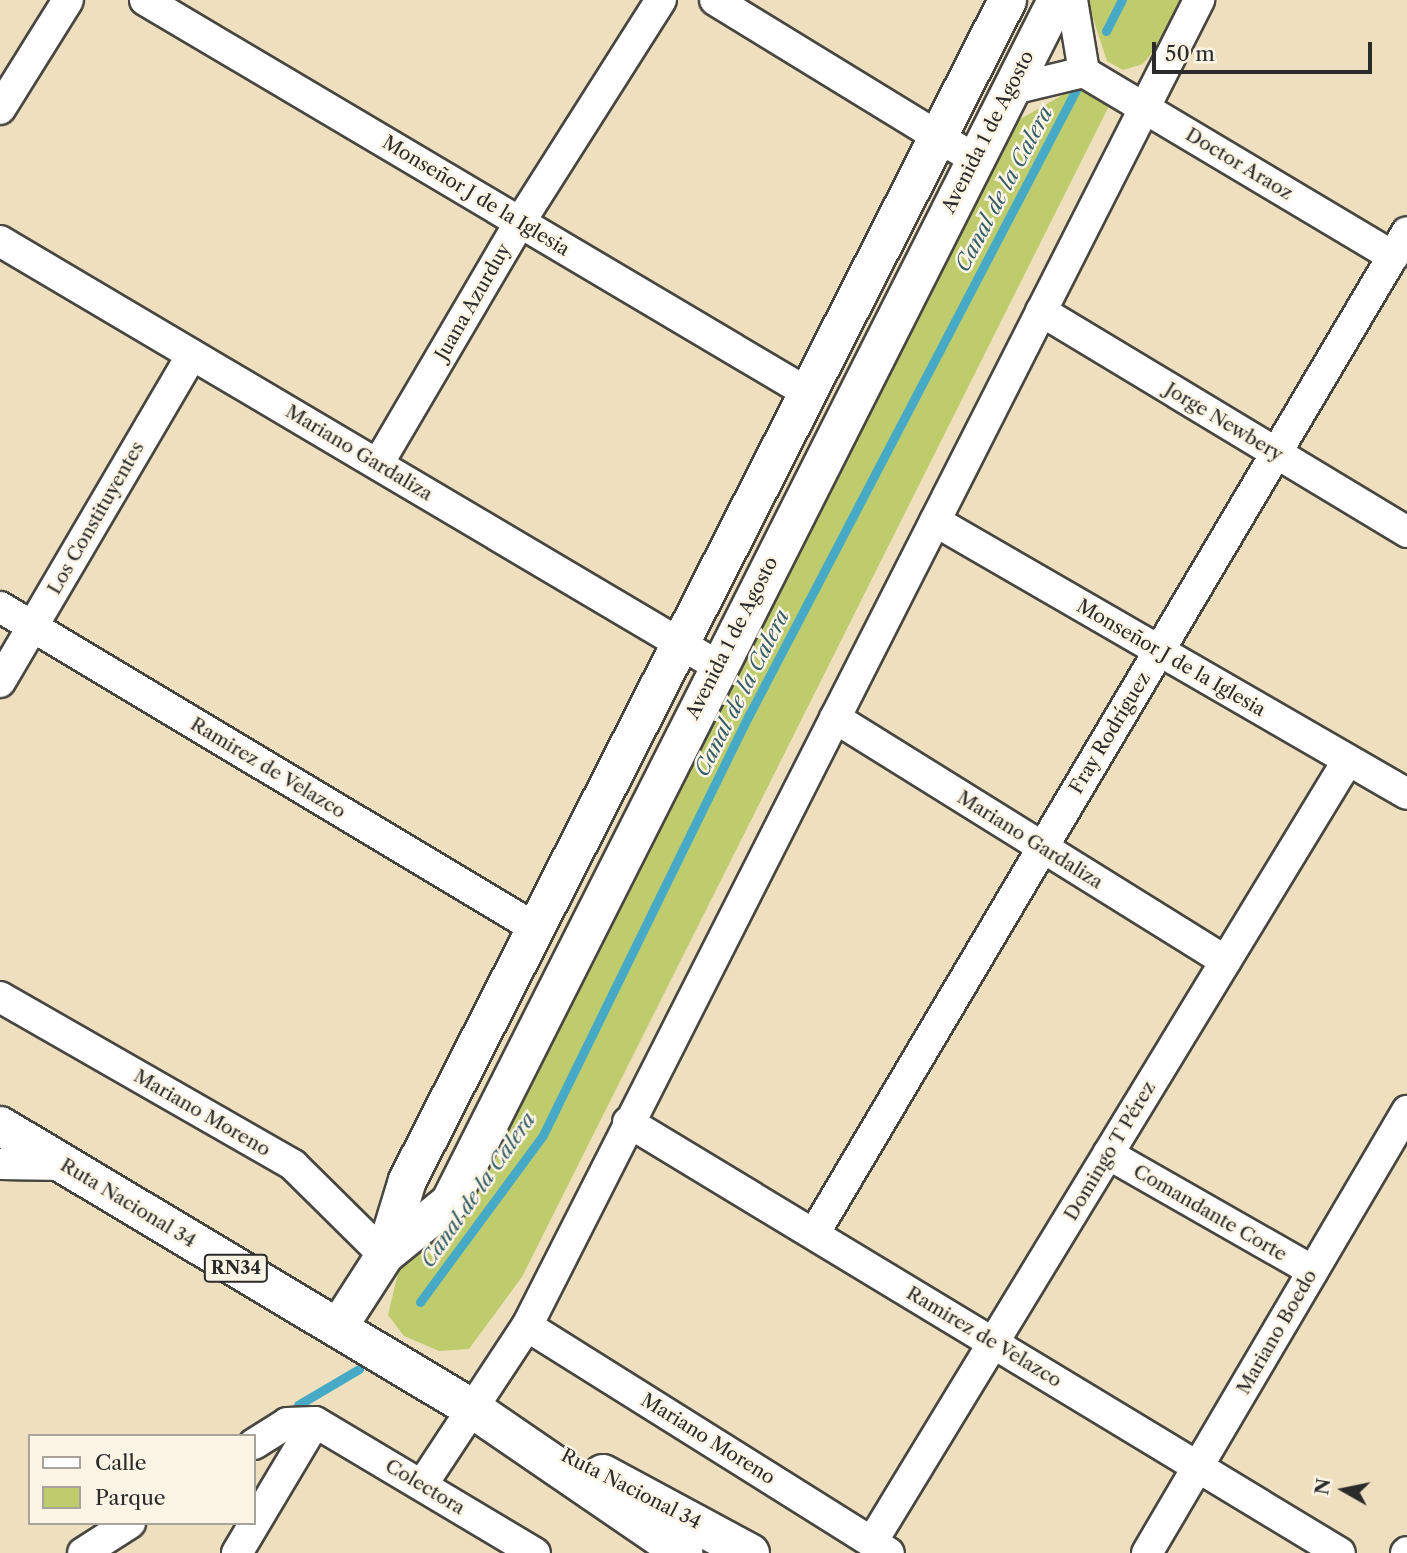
<!DOCTYPE html>
<html>
<head>
<meta charset="utf-8">
<style>
  body { margin:0 }
  #map { position:relative; width:1407px; height:1553px; overflow:hidden; background:#eee0be; font-family:"Libre Caslon Text",serif }
  div>[style] { position:absolute }
  .green>* { inset:0; background:#bfcc6e }
  .stream>* { height:9px; margin:-4.5px; padding:0 4.5px; transform-origin:4.5px; border-radius:4.5px; background:#46aac6 }
  .roads { filter:drop-shadow(2px 0 #484641) drop-shadow(-2px 0 #484641) drop-shadow(0 2px #484641) drop-shadow(0 -2px #484641) }
  .minor>* { height:30px; margin:-15px; padding:0 15px; transform-origin:15px; border-radius:15px; background:#fff }
  .tertiary>* { height:37px; margin:-18.5px; padding:0 18.5px; transform-origin:18.5px; border-radius:18.5px; background:#fff }
  .trunk>* { height:38px; margin:-19px; padding:0 19px; transform-origin:19px; border-radius:19px; background:#fff }
  span { translate:-50% -50%; white-space:nowrap; text-align:center; line-height:1.15; -webkit-text-stroke:5px #fcf5e5; paint-order:stroke }
  .shield-label span { padding:2px 5px; background:#fcf5e5; border:2px solid; border-radius:5px; -webkit-text-stroke-width:0 }
  .shield-label { font-size:18px; color:#2b2b2b; font-weight:700 }
  .street-label { font-size:19px; color:#2b2b2b }
  .water-label { font-size:21px; color:#365e69; font-style:italic }
  .legend { position:absolute; left:28px; top:1434px; width:228px; height:91px; box-sizing:border-box; background:#fcf5e5; border:2px solid #a8a49b; margin:0; padding:9px 12px; list-style:none; font-size:21px; color:#2b2b2b }
  .legend li { display:flex; align-items:center; gap:14px; height:35px }
  .legend b { width:35px; border:2px solid #a8a49b }
  .north { position:absolute; left:1309px; top:1455px; width:70px; height:70px; -webkit-text-stroke:5px #fcf5e5; paint-order:stroke; rotate:279deg; font-size:19px; font-weight:700; line-height:28px; text-align:center; color:#2b2b2b }
  .north::after { content:''; display:block; margin:auto; width:24px; height:32px; background:#2b2b2b; clip-path:polygon(50% 0,100% 100%,50% 72%,0 100%) }
  .scale { position:absolute; left:1152px; top:42px; width:220px; height:32px; box-sizing:border-box; border:4px solid #2b2b2b; border-top:0; padding-left:9px; font-size:21px; line-height:24px; white-space:nowrap; color:#2b2b2b; -webkit-text-stroke:5px #fcf5e5; paint-order:stroke }
</style>
</head>
<body>
<div id="map">
  <div class="green">
    <div style="clip-path:polygon(1087px 0,1182px 0,1163px 39px,1143px 64px,1123px 70px,1107px 61px)"></div>
    <div style="clip-path:polygon(1078px 86px,1109px 106px,522px 1277px,469px 1349px,439px 1351px,404px 1336px,388px 1315px,403px 1252px,451px 1225px,1015px 122px)"></div>
  </div>
  <div class="stream">
    <div style="left:1106px;top:31px;width:35px;rotate:-63deg"></div>
    <div style="left:420px;top:1302px;width:207px;rotate:-53.6deg"></div>
    <div style="left:543px;top:1135px;width:468px;rotate:-63.9deg"></div>
    <div style="left:749px;top:715px;width:710px;rotate:-62.39deg"></div>
    <div style="left:298px;top:1405px;width:71px;rotate:-30.5deg"></div>
  </div>
  <div class="roads">
    <div class="minor">
      <div style="left:145px;top:0;width:771px;rotate:30.66deg"></div>
      <div style="left:715px;top:0;width:303px;rotate:31.5deg"></div>
      <div style="left:1072px;top:0;width:73px;rotate:80.5deg"></div>
      <div style="left:1084px;top:72px;width:360px;rotate:30.8deg"></div>
      <div style="left:1009px;top:90px;width:77px;rotate:-13.5deg"></div>
      <div style="left:0;top:109px;width:128px;rotate:-58deg"></div>
      <div style="left:0;top:241px;width:834px;rotate:30.62deg"></div>
      <div style="left:1041px;top:311px;width:428px;rotate:31.1deg"></div>
      <div style="left:378px;top:464px;width:281px;rotate:-59.6deg"></div>
      <div style="left:520px;top:222px;width:263px;rotate:-57.6deg"></div>
      <div style="left:935px;top:521px;width:545px;rotate:30.04deg"></div>
      <div style="left:0;top:607px;width:626px;rotate:30.95deg"></div>
      <div style="left:0;top:682px;width:379px;rotate:-59.6deg"></div>
      <div style="left:835px;top:718px;width:460px;rotate:31.9deg"></div>
      <div style="left:0;top:997px;width:338px;rotate:29.8deg"></div>
      <div style="left:293px;top:1165px;width:128px;rotate:44.7deg"></div>
      <div style="left:628px;top:1122px;width:832px;rotate:31.19deg"></div>
      <div style="left:1108px;top:1154px;width:236px;rotate:29.7deg"></div>
      <div style="left:0;top:1164px;width:64px;rotate:0.9deg"></div>
      <div style="left:814px;top:1234px;width:1164px;rotate:-59.38deg"></div>
      <div style="left:527px;top:1326px;width:427px;rotate:32.1deg"></div>
      <div style="left:315px;top:1422px;width:256px;rotate:30.8deg"></div>
      <div style="left:254px;top:1444px;width:39px;rotate:-32deg"></div>
      <div style="left:287px;top:1423px;width:28px;rotate:-2deg"></div>
      <div style="left:422px;top:1485px;width:191px;rotate:-56.6deg"></div>
      <div style="left:527px;top:1326px;width:1487px;rotate:-63.12deg"></div>
      <div style="left:872px;top:1542px;width:915px;rotate:-58.67deg"></div>
      <div style="left:83px;top:1553px;width:56px;rotate:-32.6deg"></div>
      <div style="left:237px;top:1553px;width:152px;rotate:-59.2deg"></div>
      <div style="left:1147px;top:1553px;width:513px;rotate:-59.53deg"></div>
      <div style="left:1406px;top:1553px;width:1px;rotate:-45deg"></div>
    </div>
    <div class="tertiary">
      <div style="left:384px;top:1255px;width:84px;rotate:-39.2deg"></div>
      <div style="left:449px;top:1202px;width:1347px;rotate:-63.21deg"></div>
      <div style="left:337px;top:1328px;width:87px;rotate:-57.2deg"></div>
      <div style="left:384px;top:1255px;width:78px;rotate:-73deg"></div>
      <div style="left:407px;top:1180px;width:1324px;rotate:-63.05deg"></div>
    </div>
    <div class="trunk">
      <div style="left:0;top:1126px;width:551px;rotate:30.89deg"></div>
      <div style="left:473px;top:1409px;width:255px;rotate:34.4deg"></div>
      <div style="left:603px;top:1474px;width:167px;rotate:28.3deg"></div>
    </div>
  </div>
  <div class="shield-label">
    <span style="left:236px;top:1268px">RN34</span>
  </div>
  <div class="street-label">
    <span style="left:988px;top:132px;rotate:-63deg">Avenida 1 de Agosto</span>
    <span style="left:1239px;top:164px;rotate:31deg">Doctor Araoz</span>
    <span style="left:476px;top:196px;rotate:31deg">Monseñor J de la Iglesia</span>
    <span style="left:473px;top:302px;rotate:-60deg">Juana Azurduy</span>
    <span style="left:1224px;top:422px;rotate:31deg">Jorge Newbery</span>
    <span style="left:359px;top:453px;rotate:31deg">Mariano Gardaliza</span>
    <span style="left:96px;top:518px;rotate:-60deg">Los Constituyentes</span>
    <span style="left:732px;top:638px;rotate:-63deg">Avenida 1 de Agosto</span>
    <span style="left:1171px;top:658px;rotate:30deg">Monseñor J de la Iglesia</span>
    <span style="left:1110px;top:733px;rotate:-59deg">Fray Rodríguez</span>
    <span style="left:268px;top:768px;rotate:31deg">Ramirez de Velazco</span>
    <span style="left:1030px;top:840px;rotate:32deg">Mariano Gardaliza</span>
    <span style="left:202px;top:1113px;rotate:30deg">Mariano Moreno</span>
    <span style="left:1110px;top:1151px;rotate:-59deg">Domingo T Pérez</span>
    <span style="left:128px;top:1203px;rotate:31deg">Ruta Nacional 34</span>
    <span style="left:1210px;top:1213px;rotate:30deg">Comandante Corte</span>
    <span style="left:1277px;top:1332px;rotate:-60deg">Mariano Boedo</span>
    <span style="left:984px;top:1337px;rotate:31deg">Ramirez de Velazco</span>
    <span style="left:708px;top:1439px;rotate:32deg">Mariano Moreno</span>
    <span style="left:425px;top:1487px;rotate:31deg">Colectora</span>
    <span style="left:631px;top:1489px;rotate:27deg">Ruta Nacional 34</span>
  </div>
  <div class="water-label">
    <span style="left:1004px;top:189px;rotate:-62deg">Canal de la Calera</span>
    <span style="left:742px;top:693px;rotate:-63deg">Canal de la Calera</span>
    <span style="left:478px;top:1190px;rotate:-55deg">Canal de la Calera</span>
  </div>
  <ul class="legend">
  <li><b style="height:9px;background:#fff"></b>Calle</li>
  <li><b style="height:19px;background:#bfcc6e"></b>Parque</li>
  </ul>
  <div class="north">N</div>
  <div class="scale">50 m</div>
</div>
</body>
</html>
